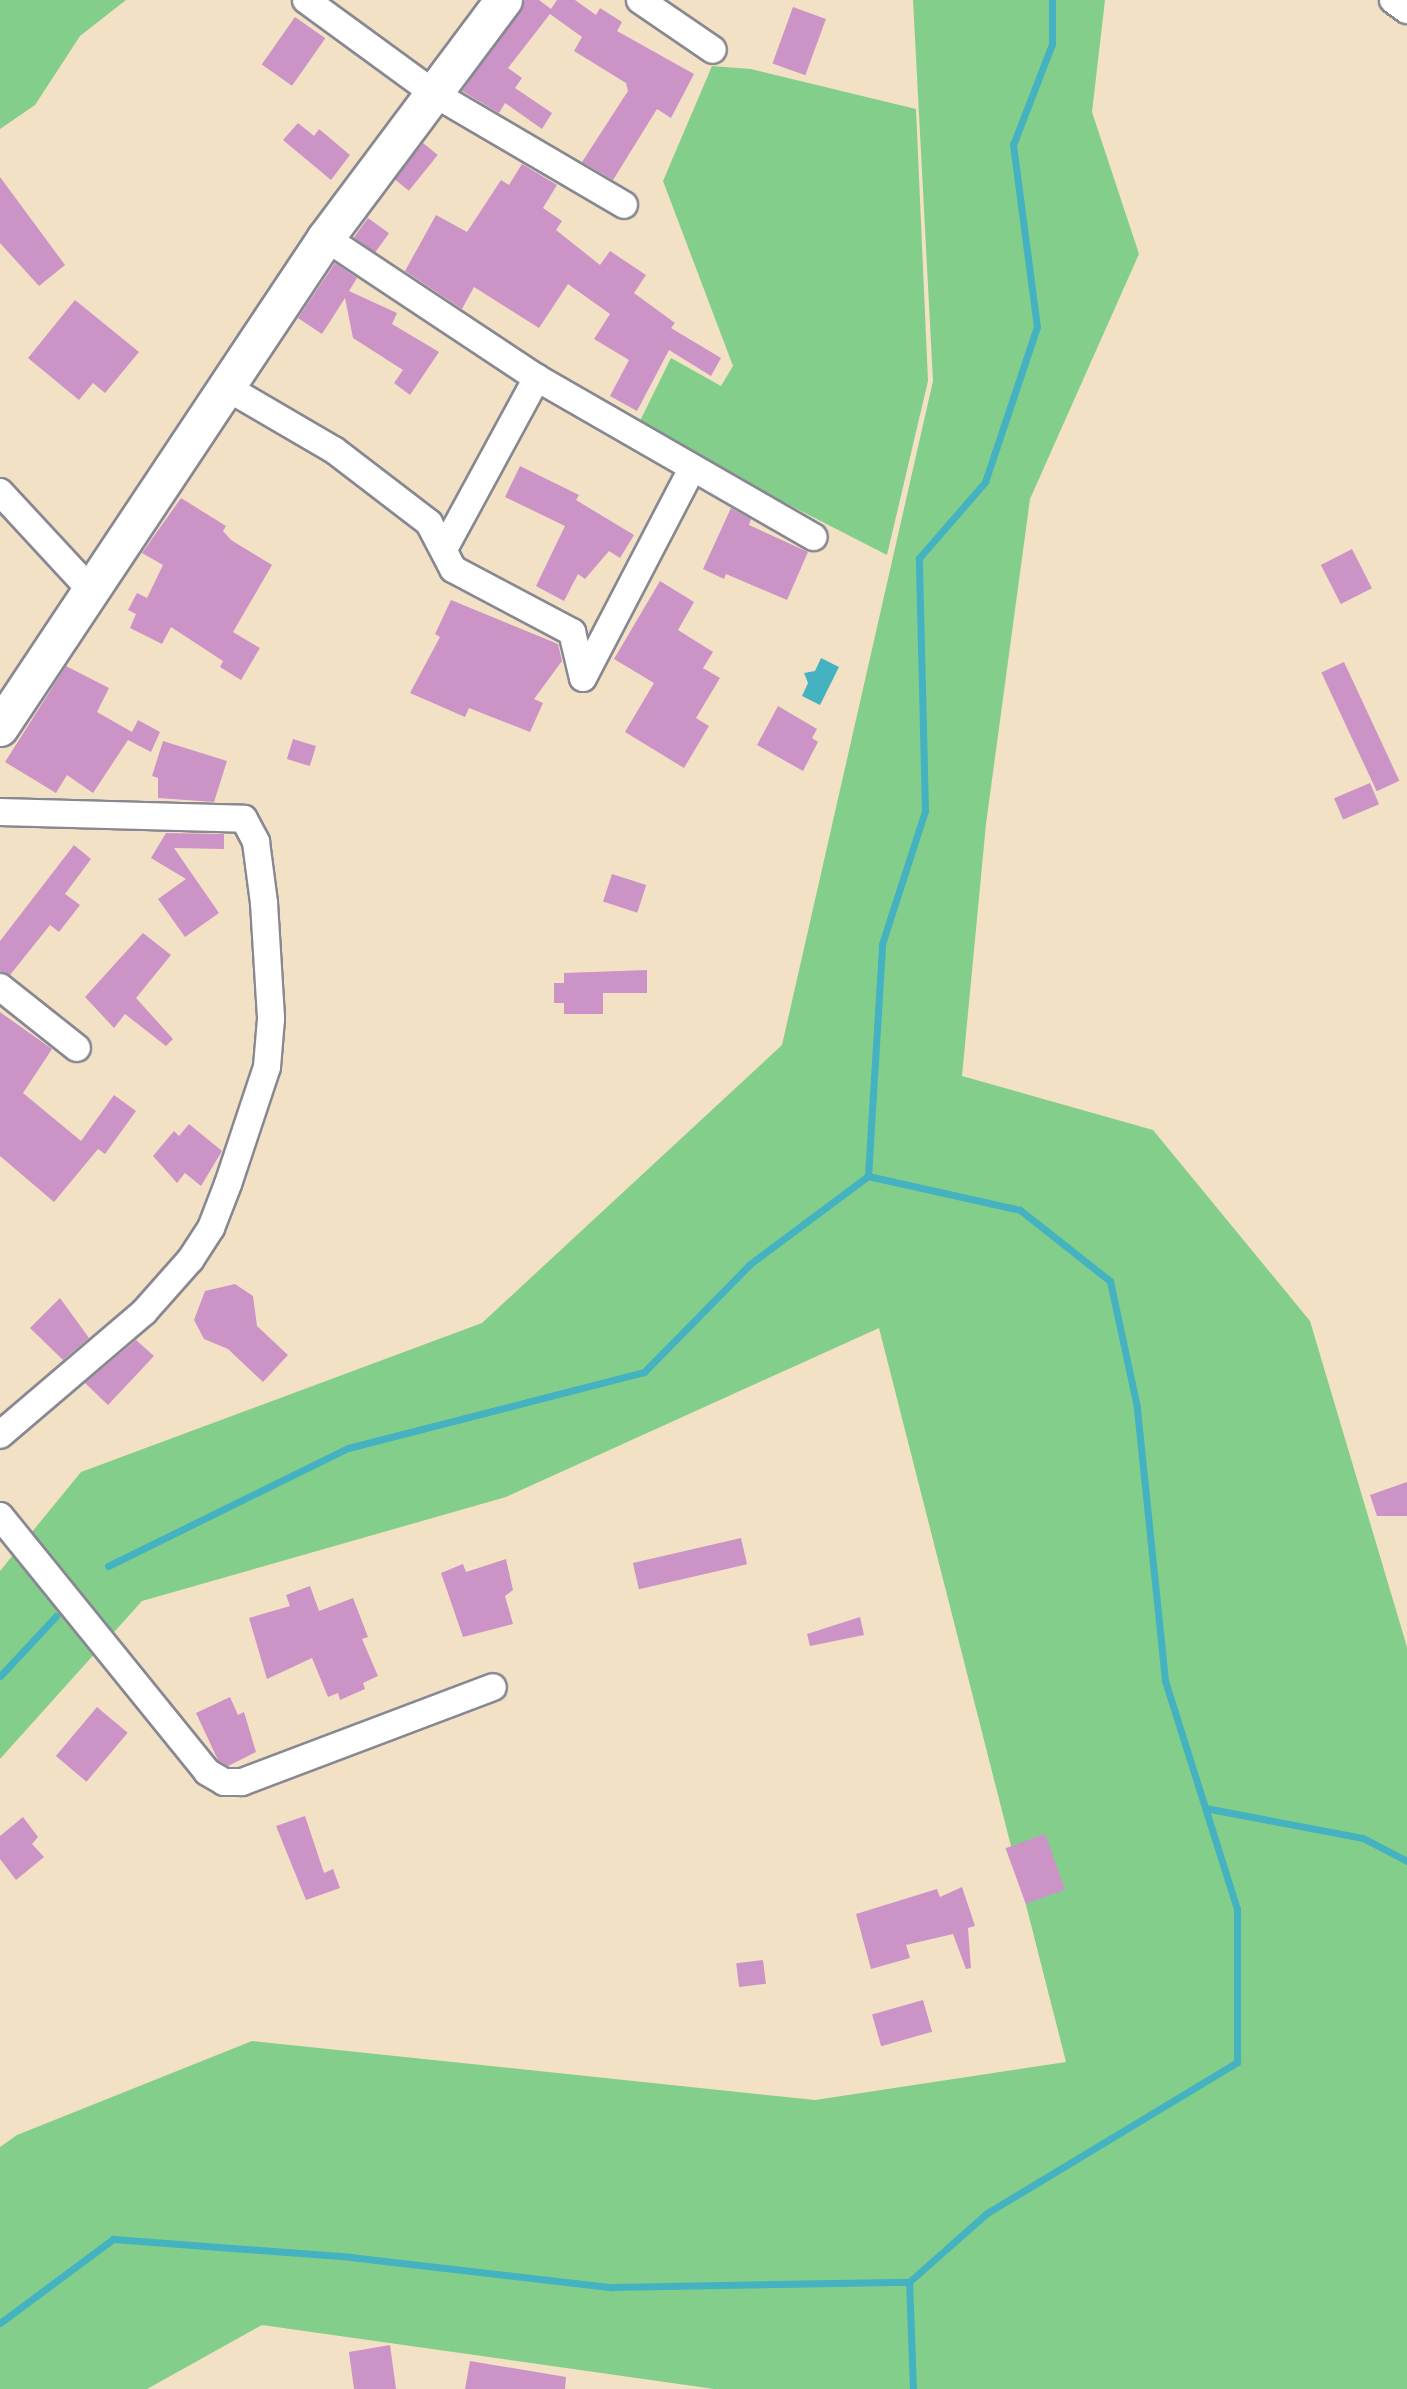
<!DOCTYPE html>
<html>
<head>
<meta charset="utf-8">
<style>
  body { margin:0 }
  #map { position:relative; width:1407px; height:2389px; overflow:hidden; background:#f3e1c5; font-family:Mynerve,sans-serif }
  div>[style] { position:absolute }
  .green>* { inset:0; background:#84ce8b }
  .water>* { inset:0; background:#44b2c0 }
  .stream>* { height:7px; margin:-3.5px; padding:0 3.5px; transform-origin:3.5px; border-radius:3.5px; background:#44b2c0 }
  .building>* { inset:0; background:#cc93c7; transform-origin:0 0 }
  .roads { filter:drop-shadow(2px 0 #878892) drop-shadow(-2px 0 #878892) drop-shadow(0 2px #878892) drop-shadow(0 -2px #878892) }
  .street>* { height:26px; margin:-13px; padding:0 13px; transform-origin:13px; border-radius:13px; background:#fff }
  .secondary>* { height:36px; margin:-18px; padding:0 18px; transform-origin:18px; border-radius:18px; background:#fff }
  span { translate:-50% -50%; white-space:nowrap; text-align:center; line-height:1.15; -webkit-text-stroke:6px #fff; paint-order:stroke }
</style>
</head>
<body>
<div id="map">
  <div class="green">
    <div style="clip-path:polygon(0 0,126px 0,80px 36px,35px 105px,0 129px)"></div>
    <div style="clip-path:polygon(913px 0,1105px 0,1092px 112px,1139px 254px,1030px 499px,986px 824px,962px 1076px,1153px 1130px,1310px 1321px,1407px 1647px,1407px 2389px,714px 2389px,262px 2325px,147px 2389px,0 2389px,0 2147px,17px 2135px,252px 2041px,815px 2100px,1066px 2062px,879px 1328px,506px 1497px,142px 1601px,0 1759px,0 1571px,81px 1472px,482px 1323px,782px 1045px,933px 381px)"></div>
    <div style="clip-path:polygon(712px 66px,751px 69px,916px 109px,928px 381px,887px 555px,637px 427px,671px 358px,721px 386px,733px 366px,663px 181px)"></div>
  </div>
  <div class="water">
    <div style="clip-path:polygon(821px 658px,839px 667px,820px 705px,802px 696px,808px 683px,804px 673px,815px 671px)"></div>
  </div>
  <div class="stream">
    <div style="left:108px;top:1566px;width:267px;rotate:-26.2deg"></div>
    <div style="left:348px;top:1448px;width:306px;rotate:-14.4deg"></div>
    <div style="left:644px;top:1372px;width:151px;rotate:-45.5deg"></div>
    <div style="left:750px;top:1264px;width:147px;rotate:-36.7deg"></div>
    <div style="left:0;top:1676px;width:82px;rotate:-47deg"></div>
    <div style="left:1205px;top:1808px;width:161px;rotate:10.8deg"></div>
    <div style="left:1363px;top:1838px;width:50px;rotate:27.6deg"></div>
    <div style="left:0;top:2323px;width:141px;rotate:-36.6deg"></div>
    <div style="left:113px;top:2239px;width:238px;rotate:4.3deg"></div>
    <div style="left:350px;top:2257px;width:263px;rotate:6.6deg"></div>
    <div style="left:611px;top:2287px;width:298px;rotate:-1deg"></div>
    <div style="left:913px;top:2389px;width:107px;rotate:-92.1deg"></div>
    <div style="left:909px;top:2282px;width:104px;rotate:-41.5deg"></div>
    <div style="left:987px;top:2213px;width:292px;rotate:-31.1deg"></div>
    <div style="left:1237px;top:2062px;width:153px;rotate:-90deg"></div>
    <div style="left:1237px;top:1909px;width:240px;rotate:-107.5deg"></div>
    <div style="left:1165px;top:1680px;width:274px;rotate:-95.9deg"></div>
    <div style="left:1137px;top:1407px;width:129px;rotate:-102.1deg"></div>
    <div style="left:1110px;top:1281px;width:115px;rotate:-141.7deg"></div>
    <div style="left:1020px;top:1210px;width:156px;rotate:-167.4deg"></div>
    <div style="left:868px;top:1176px;width:232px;rotate:-86.5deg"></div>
    <div style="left:882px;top:944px;width:140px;rotate:-72.1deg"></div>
    <div style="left:925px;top:811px;width:253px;rotate:-91.4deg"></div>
    <div style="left:919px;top:558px;width:101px;rotate:-49deg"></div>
    <div style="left:985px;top:482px;width:163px;rotate:-71.5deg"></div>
    <div style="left:1037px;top:327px;width:184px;rotate:-97.5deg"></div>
    <div style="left:1013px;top:145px;width:108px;rotate:-68.9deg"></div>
    <div style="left:1052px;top:44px;width:44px;rotate:-90deg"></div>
  </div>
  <div class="building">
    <div style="clip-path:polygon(525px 0,539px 0,551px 9px,557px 0,575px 0,596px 15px,600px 8px,622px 22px,617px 31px,694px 74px,671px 118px,657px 109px,613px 180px,582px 162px,628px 91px,626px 83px,574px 51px,582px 37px,550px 14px,508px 68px,522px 78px,515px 88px,552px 113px,542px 129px,505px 103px,499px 113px,462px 91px)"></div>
    <div style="left:793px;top:7px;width:35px;height:60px;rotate:20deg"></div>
    <div style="left:295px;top:17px;width:37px;height:58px;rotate:35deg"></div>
    <div style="clip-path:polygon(298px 123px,314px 136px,319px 129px,350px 155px,331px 180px,283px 140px)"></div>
    <div style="left:423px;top:143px;width:19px;height:46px;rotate:39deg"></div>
    <div style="clip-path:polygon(522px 164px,557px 185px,543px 208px,562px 221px,556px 230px,600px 265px,610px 251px,646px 275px,634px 293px,675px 323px,671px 328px,721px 358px,711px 376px,669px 350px,637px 411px,610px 396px,629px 360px,594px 339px,610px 314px,568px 284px,539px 328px,474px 287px,462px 309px,405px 271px,436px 215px,467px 232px,501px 180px,509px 185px)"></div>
    <div style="clip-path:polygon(0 177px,65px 265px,39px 286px,0 243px)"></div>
    <div style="left:368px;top:218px;width:26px;height:24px;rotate:36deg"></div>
    <div style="clip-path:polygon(335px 263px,357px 278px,349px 291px,397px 313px,392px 324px,439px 352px,410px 395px,394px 383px,403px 370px,353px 338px,345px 298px,322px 334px,298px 318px)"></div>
    <div style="clip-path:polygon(75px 300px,139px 352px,105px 393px,93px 383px,79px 400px,28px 358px)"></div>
    <div style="clip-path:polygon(520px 466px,579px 495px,576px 500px,634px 535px,620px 558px,609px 551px,585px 579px,578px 574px,564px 601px,536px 586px,565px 526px,505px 497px)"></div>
    <div style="clip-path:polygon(181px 498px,226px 526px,223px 531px,231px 540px,272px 565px,233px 632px,260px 648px,241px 680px,220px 667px,223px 661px,171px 627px,162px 644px,130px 628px,136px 614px,128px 610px,137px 593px,147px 598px,163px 565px,142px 553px)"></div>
    <div style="clip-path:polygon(731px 508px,751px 519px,749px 525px,808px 552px,787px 600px,726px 574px,724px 579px,703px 569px)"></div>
    <div style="left:1352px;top:549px;width:44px;height:35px;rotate:63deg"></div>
    <div style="clip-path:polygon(660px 581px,694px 602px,678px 630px,713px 652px,703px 668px,720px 678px,696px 718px,709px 726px,684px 768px,625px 732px,654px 683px,614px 659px)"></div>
    <div style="clip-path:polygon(451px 600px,558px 644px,562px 661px,534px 699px,543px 703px,530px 732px,469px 708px,465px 717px,410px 693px,440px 637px,435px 634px)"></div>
    <div style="left:1344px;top:662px;width:131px;height:25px;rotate:65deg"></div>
    <div style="clip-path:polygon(66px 666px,109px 688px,97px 712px,132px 732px,138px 720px,160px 732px,151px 752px,128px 740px,93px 793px,67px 775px,56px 793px,5px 762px)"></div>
    <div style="clip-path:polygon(778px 706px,817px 729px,812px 738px,818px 742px,803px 771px,757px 745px)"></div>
    <div style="left:293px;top:739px;width:24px;height:21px;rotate:17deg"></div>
    <div style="clip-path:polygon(163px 741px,227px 761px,214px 802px,158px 798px,158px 778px,152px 776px)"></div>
    <div style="left:1370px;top:783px;width:23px;height:39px;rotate:67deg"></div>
    <div style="clip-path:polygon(166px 833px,224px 834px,224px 849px,174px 848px,219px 913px,185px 937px,158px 899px,186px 879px,151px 858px)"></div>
    <div style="clip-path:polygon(74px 845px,91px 859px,65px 894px,80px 905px,59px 932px,50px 925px,10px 975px,0 971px,0 941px)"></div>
    <div style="left:612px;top:874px;width:36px;height:29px;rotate:18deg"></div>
    <div style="clip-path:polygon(143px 933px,171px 955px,136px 998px,173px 1039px,166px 1046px,125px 1014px,114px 1028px,85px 997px)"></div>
    <div style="clip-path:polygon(647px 970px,647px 993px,603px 993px,603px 1014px,564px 1014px,564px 1003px,554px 1003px,554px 983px,564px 983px,564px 973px)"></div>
    <div style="clip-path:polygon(0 1012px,52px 1049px,23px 1093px,81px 1141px,114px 1095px,136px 1111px,105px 1154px,98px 1149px,54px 1202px,0 1156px)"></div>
    <div style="clip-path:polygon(189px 1124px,222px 1151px,201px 1186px,185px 1173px,177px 1183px,153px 1156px,174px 1131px,179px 1136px)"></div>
    <div style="clip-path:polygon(235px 1284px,253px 1296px,257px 1326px,288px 1355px,263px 1382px,228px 1349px,204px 1339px,194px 1320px,205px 1291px)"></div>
    <div style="clip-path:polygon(60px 1298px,89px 1338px,63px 1360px,30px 1328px)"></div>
    <div style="clip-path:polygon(136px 1340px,154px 1356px,108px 1405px,85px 1383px)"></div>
    <div style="clip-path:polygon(1407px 1482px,1407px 1516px,1377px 1516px,1370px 1495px)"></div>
    <div style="left:741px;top:1538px;width:27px;height:111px;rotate:77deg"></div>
    <div style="clip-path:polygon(506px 1559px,513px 1590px,505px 1596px,513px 1624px,463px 1637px,441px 1573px,463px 1564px,466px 1572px)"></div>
    <div style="clip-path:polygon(310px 1586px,319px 1611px,353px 1598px,368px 1637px,362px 1639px,378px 1676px,363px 1683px,365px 1689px,340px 1700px,338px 1693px,328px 1697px,312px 1658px,267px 1679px,249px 1618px,290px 1606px,286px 1595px)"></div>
    <div style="clip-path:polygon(860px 1617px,864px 1635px,810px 1646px,807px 1634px)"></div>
    <div style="clip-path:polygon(230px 1697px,238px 1715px,244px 1712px,256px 1752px,228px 1766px,218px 1760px,196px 1713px)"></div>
    <div style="left:97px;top:1707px;width:40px;height:64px;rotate:40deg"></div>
    <div style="clip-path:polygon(305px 1816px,324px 1873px,333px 1869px,340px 1888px,306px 1900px,276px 1826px)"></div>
    <div style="clip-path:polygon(23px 1817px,38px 1837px,32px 1844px,44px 1857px,16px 1880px,0 1859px,0 1836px)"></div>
    <div style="left:1045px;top:1834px;width:59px;height:42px;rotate:70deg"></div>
    <div style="clip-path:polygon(962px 1887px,975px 1926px,968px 1928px,971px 1968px,966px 1969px,953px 1934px,906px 1945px,910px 1958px,871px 1969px,856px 1914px,937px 1889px,940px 1897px)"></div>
    <div style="left:763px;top:1960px;width:24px;height:27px;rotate:83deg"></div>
    <div style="left:923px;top:2000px;width:33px;height:53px;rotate:74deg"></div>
    <div style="clip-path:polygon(390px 2345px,396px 2389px,354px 2389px,349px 2352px)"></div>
    <div style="clip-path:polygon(470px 2361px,566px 2377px,565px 2389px,465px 2389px)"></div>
  </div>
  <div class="roads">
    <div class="street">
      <div style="left:306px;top:0;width:160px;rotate:36.1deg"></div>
      <div style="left:435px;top:94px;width:219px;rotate:30.4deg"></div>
      <div style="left:640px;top:0;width:88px;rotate:34.4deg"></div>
      <div style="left:1393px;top:0;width:17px;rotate:36deg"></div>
      <div style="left:326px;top:238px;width:253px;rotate:33.6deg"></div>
      <div style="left:537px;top:378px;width:319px;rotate:29.9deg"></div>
      <div style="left:226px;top:387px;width:125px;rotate:30.3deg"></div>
      <div style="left:334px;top:450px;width:120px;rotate:37.5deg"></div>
      <div style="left:429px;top:523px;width:52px;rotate:62.4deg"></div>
      <div style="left:453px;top:569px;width:135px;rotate:27.9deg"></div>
      <div style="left:572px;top:632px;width:47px;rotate:76.6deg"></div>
      <div style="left:0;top:492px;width:131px;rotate:47.2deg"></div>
      <div style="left:444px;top:549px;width:195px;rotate:-61.5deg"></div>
      <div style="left:583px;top:678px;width:236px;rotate:-62.5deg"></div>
      <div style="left:0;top:812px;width:244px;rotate:1.6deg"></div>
      <div style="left:244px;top:819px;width:26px;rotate:62deg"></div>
      <div style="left:256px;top:842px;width:62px;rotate:82.5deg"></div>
      <div style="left:264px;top:903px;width:116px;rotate:86.5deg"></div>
      <div style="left:271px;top:1019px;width:48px;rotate:94.8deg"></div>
      <div style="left:267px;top:1067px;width:123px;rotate:108.4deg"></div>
      <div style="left:228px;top:1184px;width:47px;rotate:111.1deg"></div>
      <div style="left:211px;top:1228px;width:38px;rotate:123deg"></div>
      <div style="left:190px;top:1260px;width:69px;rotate:131.5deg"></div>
      <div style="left:144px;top:1312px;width:189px;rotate:139.5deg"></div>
      <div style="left:0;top:987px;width:98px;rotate:38.4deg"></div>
      <div style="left:0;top:1516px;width:329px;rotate:51deg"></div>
      <div style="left:207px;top:1772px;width:20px;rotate:30deg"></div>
      <div style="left:224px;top:1782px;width:18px"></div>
      <div style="left:242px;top:1782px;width:268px;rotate:-20.7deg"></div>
    </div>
    <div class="secondary">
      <div style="left:0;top:728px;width:589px;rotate:-56.36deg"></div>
      <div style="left:326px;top:238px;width:297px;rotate:-53.2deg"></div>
    </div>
  </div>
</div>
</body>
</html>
